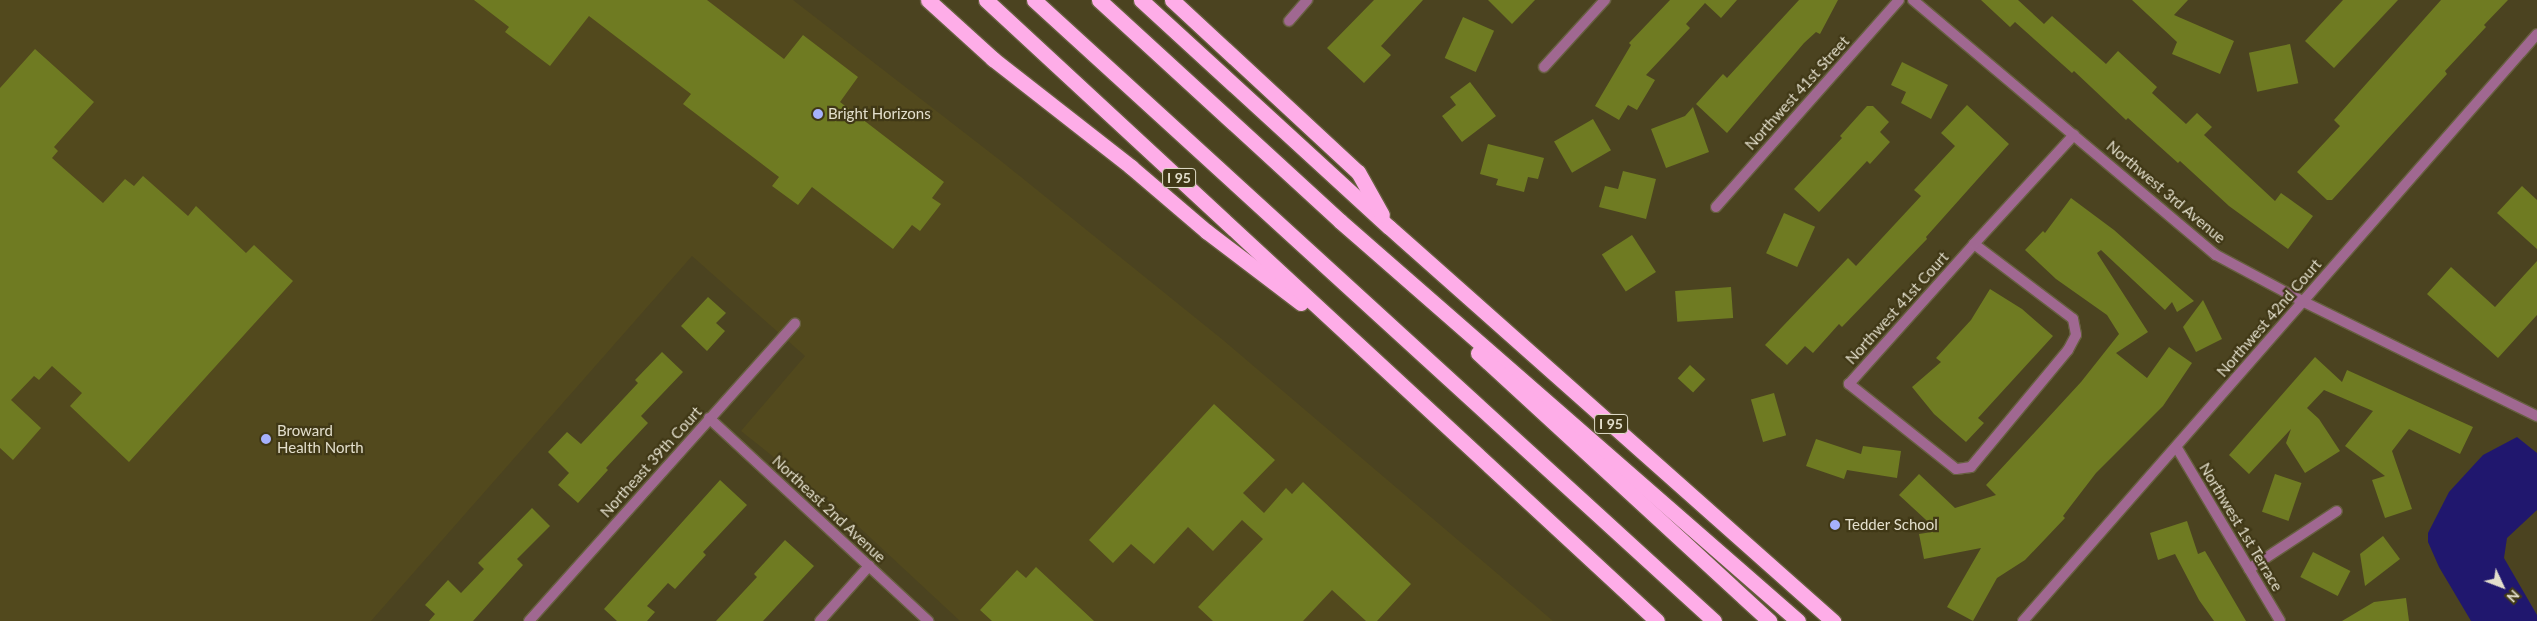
<!DOCTYPE html>
<html>
<head>
<meta charset="utf-8">
<style>
  body { margin:0 }
  #map { position:relative; width:2537px; height:621px; overflow:hidden; background:#4b4320; font-family:Lato,sans-serif }
  div>[style] { position:absolute }
  .built>* { inset:0; background:#52491d }
  .water>* { inset:0; background:#20176e }
  .building>* { inset:0; background:#6f7b22; transform-origin:0 0 }
  .roads { filter:drop-shadow(1px 0 #665f3f) drop-shadow(-1px 0 #665f3f) drop-shadow(0 1px #665f3f) drop-shadow(0 -1px #665f3f) }
  .street>* { height:10px; margin:-5px; padding:0 5px; transform-origin:5px; border-radius:5px; background:#a06891 }
  .highway>* { height:15px; margin:-7.5px; padding:0 7.5px; transform-origin:7.5px; border-radius:7.5px; background:#feade8 }
  .dots>* { width:14px; height:14px; translate:-50% -50%; box-sizing:border-box; border:2px solid #403816; border-radius:50% }
  span { translate:-50% -50%; white-space:nowrap; text-align:center; line-height:1.15; -webkit-text-stroke:4.5px #403816; paint-order:stroke }
  .shield-label span { padding:1px 4px; background:#403816; border:1px solid; border-radius:4px; -webkit-text-stroke-width:0 }
  .shield-label { font-size:14px; color:#e3dfcc; font-weight:700 }
  .street-label { font-size:15px; color:#e3dfcc }
  .poi-label { font-size:15px; color:#e3dfcc }
  .left { translate:0 -50%; text-align:left }
  .north { position:absolute; left:2477px; top:561px; width:50px; height:50px; -webkit-text-stroke:4px #403816; paint-order:stroke; rotate:133deg; font-size:14px; font-weight:700; line-height:20px; text-align:center; color:#e3dfcc }
  .north::after { content:''; display:block; margin:auto; width:18px; height:22px; background:#e3dfcc; clip-path:polygon(50% 0,100% 100%,50% 72%,0 100%) }
</style>
</head>
<body>
<div id="map">
  <div class="built">
    <div style="clip-path:polygon(0 0,793px 0,1001px 161px,1223px 340px,1553px 621px,960px 621px,845px 514px,741px 431px,805px 356px,692px 256px,371px 621px,0 621px)"></div>
  </div>
  <div class="water">
    <div style="clip-path:polygon(2517px 437px,2537px 453px,2537px 510px,2507px 538px,2504px 558px,2537px 615px,2537px 621px,2471px 621px,2439px 567px,2428px 542px,2428px 533px,2449px 492px,2483px 455px)"></div>
  </div>
  <div class="building">
    <div style="clip-path:polygon(474px 0,707px 0,784px 59px,803px 35px,858px 77px,840px 102px,944px 182px,932px 198px,941px 204px,920px 231px,912px 225px,893px 249px,812px 187px,798px 205px,772px 186px,779px 177px,683px 104px,691px 94px,589px 16px,550px 66px,505px 32px,509px 27px)"></div>
    <div style="clip-path:polygon(1374px 0,1423px 0,1381px 46px,1391px 55px,1364px 83px,1327px 48px)"></div>
    <div style="clip-path:polygon(1488px 0,1535px 0,1512px 24px)"></div>
    <div style="clip-path:polygon(1670px 0,1737px 0,1721px 18px,1705px 3px,1686px 24px,1690px 28px,1646px 75px,1655px 80px,1637px 110px,1628px 105px,1619px 120px,1595px 106px,1631px 45px,1629px 43px)"></div>
    <div style="clip-path:polygon(1799px 0,1838px 0,1820px 34px,1816px 32px,1804px 43px,1727px 133px,1696px 104px,1723px 74px,1727px 78px)"></div>
    <div style="clip-path:polygon(1981px 0,2018px 0,2044px 24px,2052px 16px,2106px 64px,2118px 51px,2157px 87px,2152px 93px,2186px 124px,2197px 113px,2212px 127px,2204px 135px,2275px 201px,2281px 193px,2313px 216px,2288px 249px,2229px 206px,2180px 161px,2178px 163px,2128px 118px,2126px 120px,2074px 71px,2072px 73px,2015px 22px,2010px 27px)"></div>
    <div style="clip-path:polygon(2132px 0,2188px 0,2174px 15px,2234px 41px,2220px 74px,2172px 54px,2177px 42px)"></div>
    <div style="clip-path:polygon(2343px 0,2398px 0,2334px 68px,2305px 41px)"></div>
    <div style="clip-path:polygon(2441px 0,2508px 0,2484px 25px,2486px 27px,2445px 71px,2447px 74px,2332px 200px,2327px 200px,2297px 172px,2340px 126px,2334px 120px)"></div>
    <div style="left:1463px;top:17px;width:34px;height:45px;rotate:24deg"></div>
    <div style="left:2290px;top:44px;width:40px;height:42px;rotate:78deg"></div>
    <div style="clip-path:polygon(35px 49px,94px 102px,54px 147px,58px 151px,52px 158px,103px 203px,125px 179px,134px 186px,143px 176px,188px 216px,196px 206px,246px 253px,254px 245px,293px 281px,129px 462px,70px 406px,82px 393px,52px 366px,39px 380px,34px 376px,11px 400px,41px 428px,13px 460px,0 448px,0 88px)"></div>
    <div style="clip-path:polygon(1902px 62px,1948px 85px,1931px 119px,1901px 103px,1906px 92px,1891px 85px)"></div>
    <div style="clip-path:polygon(1470px 82px,1496px 116px,1462px 142px,1442px 116px,1456px 105px,1450px 97px)"></div>
    <div style="clip-path:polygon(1967px 105px,2009px 144px,1926px 237px,1927px 239px,1842px 327px,1839px 324px,1813px 353px,1805px 346px,1787px 365px,1765px 345px,1848px 258px,1856px 266px,1921px 196px,1914px 190px,1955px 146px,1941px 133px)"></div>
    <div style="clip-path:polygon(1867px 106px,1873px 106px,1889px 122px,1880px 132px,1890px 142px,1870px 164px,1867px 161px,1819px 212px,1794px 189px,1842px 138px,1840px 136px)"></div>
    <div style="clip-path:polygon(1693px 107px,1709px 152px,1666px 168px,1651px 129px,1685px 116px)"></div>
    <div style="left:1593px;top:119px;width:36px;height:45px;rotate:60deg"></div>
    <div style="clip-path:polygon(1488px 144px,1544px 158px,1538px 179px,1528px 177px,1524px 192px,1496px 185px,1498px 179px,1480px 174px)"></div>
    <div style="clip-path:polygon(1623px 171px,1656px 179px,1646px 219px,1599px 207px,1605px 186px,1618px 189px)"></div>
    <div style="clip-path:polygon(2522px 186px,2537px 200px,2537px 249px,2497px 213px)"></div>
    <div style="clip-path:polygon(2071px 198px,2114px 230px,2194px 301px,2177px 312px,2172px 302px,2165px 310px,2101px 250px,2097px 253px,2148px 332px,2116px 353px,2147px 378px,2169px 347px,2192px 363px,2163px 406px,2096px 473px,2063px 516px,2065px 518px,2025px 560px,1997px 578px,1973px 621px,1947px 607px,1981px 548px,1924px 559px,1919px 534px,1938px 531px,1899px 495px,1919px 474px,1955px 508px,1996px 495px,1986px 485px,2081px 382px,2119px 334px,2107px 315px,2056px 279px,2025px 250px,2043px 231px,2045px 233px)"></div>
    <div style="left:1784px;top:213px;width:34px;height:44px;rotate:24deg"></div>
    <div style="left:1632px;top:235px;width:44px;height:36px;rotate:57deg"></div>
    <div style="clip-path:polygon(2537px 261px,2537px 315px,2498px 358px,2427px 294px,2451px 267px,2495px 307px)"></div>
    <div style="left:1731px;top:287px;width:31px;height:56px;rotate:86deg"></div>
    <div style="clip-path:polygon(1990px 289px,2022px 309px,2053px 336px,1978px 418px,1984px 423px,1966px 442px,1934px 414px,1912px 387px,1941px 362px,1936px 358px,1971px 320px)"></div>
    <div style="clip-path:polygon(708px 297px,726px 313px,716px 323px,725px 331px,707px 351px,681px 326px)"></div>
    <div style="clip-path:polygon(2203px 300px,2222px 339px,2196px 352px,2183px 327px)"></div>
    <div style="clip-path:polygon(662px 352px,683px 372px,641px 416px,648px 423px,606px 468px,608px 470px,578px 503px,558px 485px,569px 473px,548px 452px,567px 432px,581px 444px,638px 383px,635px 380px)"></div>
    <div style="clip-path:polygon(2315px 357px,2342px 382px,2347px 370px,2473px 427px,2460px 454px,2409px 429px,2392px 451px,2412px 509px,2385px 518px,2372px 480px,2385px 476px,2345px 446px,2373px 411px,2324px 390px,2307px 408px,2319px 419px,2340px 451px,2305px 473px,2286px 443px,2291px 429px,2249px 474px,2229px 455px)"></div>
    <div style="left:1690px;top:365px;width:21px;height:18px;rotate:43deg"></div>
    <div style="left:1774px;top:393px;width:44px;height:24px;rotate:74deg"></div>
    <div style="clip-path:polygon(1214px 404px,1275px 460px,1243px 493px,1264px 513px,1286px 488px,1292px 494px,1303px 482px,1411px 584px,1377px 621px,1366px 621px,1332px 590px,1303px 621px,1213px 621px,1198px 607px,1263px 539px,1242px 520px,1213px 551px,1188px 527px,1154px 564px,1131px 544px,1113px 563px,1089px 540px)"></div>
    <div style="clip-path:polygon(1816px 439px,1861px 454px,1863px 446px,1901px 451px,1897px 478px,1847px 470px,1844px 479px,1806px 466px)"></div>
    <div style="left:2275px;top:474px;width:28px;height:40px;rotate:19deg"></div>
    <div style="clip-path:polygon(720px 480px,747px 505px,703px 552px,706px 555px,675px 589px,668px 583px,647px 606px,655px 612px,647px 621px,617px 621px,604px 609px)"></div>
    <div style="clip-path:polygon(532px 508px,550px 526px,517px 559px,523px 565px,481px 612px,473px 621px,429px 621px,435px 614px,425px 605px,448px 580px,461px 593px,484px 569px,478px 563px)"></div>
    <div style="clip-path:polygon(2187px 521px,2198px 554px,2205px 551px,2246px 621px,2214px 621px,2199px 600px,2175px 554px,2158px 560px,2150px 533px)"></div>
    <div style="clip-path:polygon(2383px 536px,2400px 559px,2365px 586px,2360px 554px)"></div>
    <div style="clip-path:polygon(785px 540px,814px 566px,763px 621px,716px 621px,757px 577px,754px 574px)"></div>
    <div style="left:2313px;top:552px;width:42px;height:28px;rotate:27deg"></div>
    <div style="clip-path:polygon(1036px 567px,1094px 621px,992px 621px,980px 610px,1017px 570px,1026px 578px)"></div>
    <div style="clip-path:polygon(2406px 598px,2409px 621px,2342px 621px,2374px 602px)"></div>
  </div>
  <div class="roads">
    <div class="street">
      <div style="left:1913px;top:0;width:396px;rotate:40.1deg"></div>
      <div style="left:2216px;top:255px;width:98px;rotate:28.1deg"></div>
      <div style="left:2302px;top:301px;width:262px;rotate:26.1deg"></div>
      <div style="left:1289px;top:21px;width:28px;rotate:-49deg"></div>
      <div style="left:1544px;top:67px;width:91px;rotate:-47.7deg"></div>
      <div style="left:1716px;top:207px;width:276px;rotate:-48.5deg"></div>
      <div style="left:1974px;top:244px;width:124px;rotate:37.1deg"></div>
      <div style="left:2073px;top:319px;width:16px;rotate:79deg"></div>
      <div style="left:2076px;top:335px;width:17px;rotate:118deg"></div>
      <div style="left:2068px;top:350px;width:152px;rotate:129.7deg"></div>
      <div style="left:1971px;top:467px;width:15px;rotate:172deg"></div>
      <div style="left:1956px;top:469px;width:137px;rotate:-141.5deg"></div>
      <div style="left:1849px;top:384px;width:188px;rotate:-48.2deg"></div>
      <div style="left:1974px;top:244px;width:148px;rotate:-47.5deg"></div>
      <div style="left:709px;top:418px;width:299px;rotate:42.8deg"></div>
      <div style="left:2177px;top:448px;width:201px;rotate:59.2deg"></div>
      <div style="left:2249px;top:569px;width:105px;rotate:-33.4deg"></div>
      <div style="left:529px;top:621px;width:399px;rotate:-48.2deg"></div>
      <div style="left:820px;top:621px;width:74px;rotate:-48.3deg"></div>
      <div style="left:2023px;top:621px;width:780px;rotate:-48.79deg"></div>
    </div>
    <div class="highway">
      <div style="left:928px;top:0;width:88px;rotate:42.2deg"></div>
      <div style="left:993px;top:59px;width:175px;rotate:38deg"></div>
      <div style="left:1131px;top:167px;width:99px;rotate:40.5deg"></div>
      <div style="left:1206px;top:231px;width:119px;rotate:37.2deg"></div>
      <div style="left:986px;top:0;width:914px;rotate:42.78deg"></div>
      <div style="left:1034px;top:0;width:921px;rotate:42.4deg"></div>
      <div style="left:1099px;top:0;width:327px;rotate:42.5deg"></div>
      <div style="left:1340px;top:221px;width:608px;rotate:41.13deg"></div>
      <div style="left:1141px;top:0;width:336px;rotate:42.5deg"></div>
      <div style="left:1389px;top:227px;width:594px;rotate:41.59deg"></div>
      <div style="left:1172px;top:0;width:253px;rotate:42.8deg"></div>
      <div style="left:1358px;top:172px;width:49px;rotate:60.8deg"></div>
      <div style="left:1478px;top:353px;width:396px;rotate:42.6deg"></div>
    </div>
  </div>
  <div class="dots">
    <div style="left:818px;top:114px;background:#a6b1fc"></div>
    <div style="left:266px;top:439px;background:#a6b1fc"></div>
    <div style="left:1835px;top:525px;background:#a6b1fc"></div>
  </div>
  <div class="shield-label">
    <span style="left:1179px;top:178px">I 95</span>
    <span style="left:1611px;top:424px">I 95</span>
  </div>
  <div class="street-label">
    <span style="left:1797px;top:93px;rotate:-48deg">Northwest 41st Street</span>
    <span style="left:2166px;top:192px;rotate:40deg">Northwest 3rd Avenue</span>
    <span style="left:1897px;top:308px;rotate:-48deg">Northwest 41st Court</span>
    <span style="left:2269px;top:318px;rotate:-49deg">Northwest 42nd Court</span>
    <span style="left:651px;top:462px;rotate:-48deg">Northeast 39th Court</span>
    <span style="left:829px;top:509px;rotate:43deg">Northeast 2nd Avenue</span>
    <span style="left:2241px;top:527px;rotate:59deg">Northwest 1st Terrace</span>
  </div>
  <div class="poi-label">
    <span class="left" style="left:828px;top:114px">Bright Horizons</span>
    <span class="left" style="left:277px;top:439px">Broward<br>Health North</span>
    <span class="left" style="left:1845px;top:525px">Tedder School</span>
  </div>
  <div class="north">N</div>
</div>
</body>
</html>
